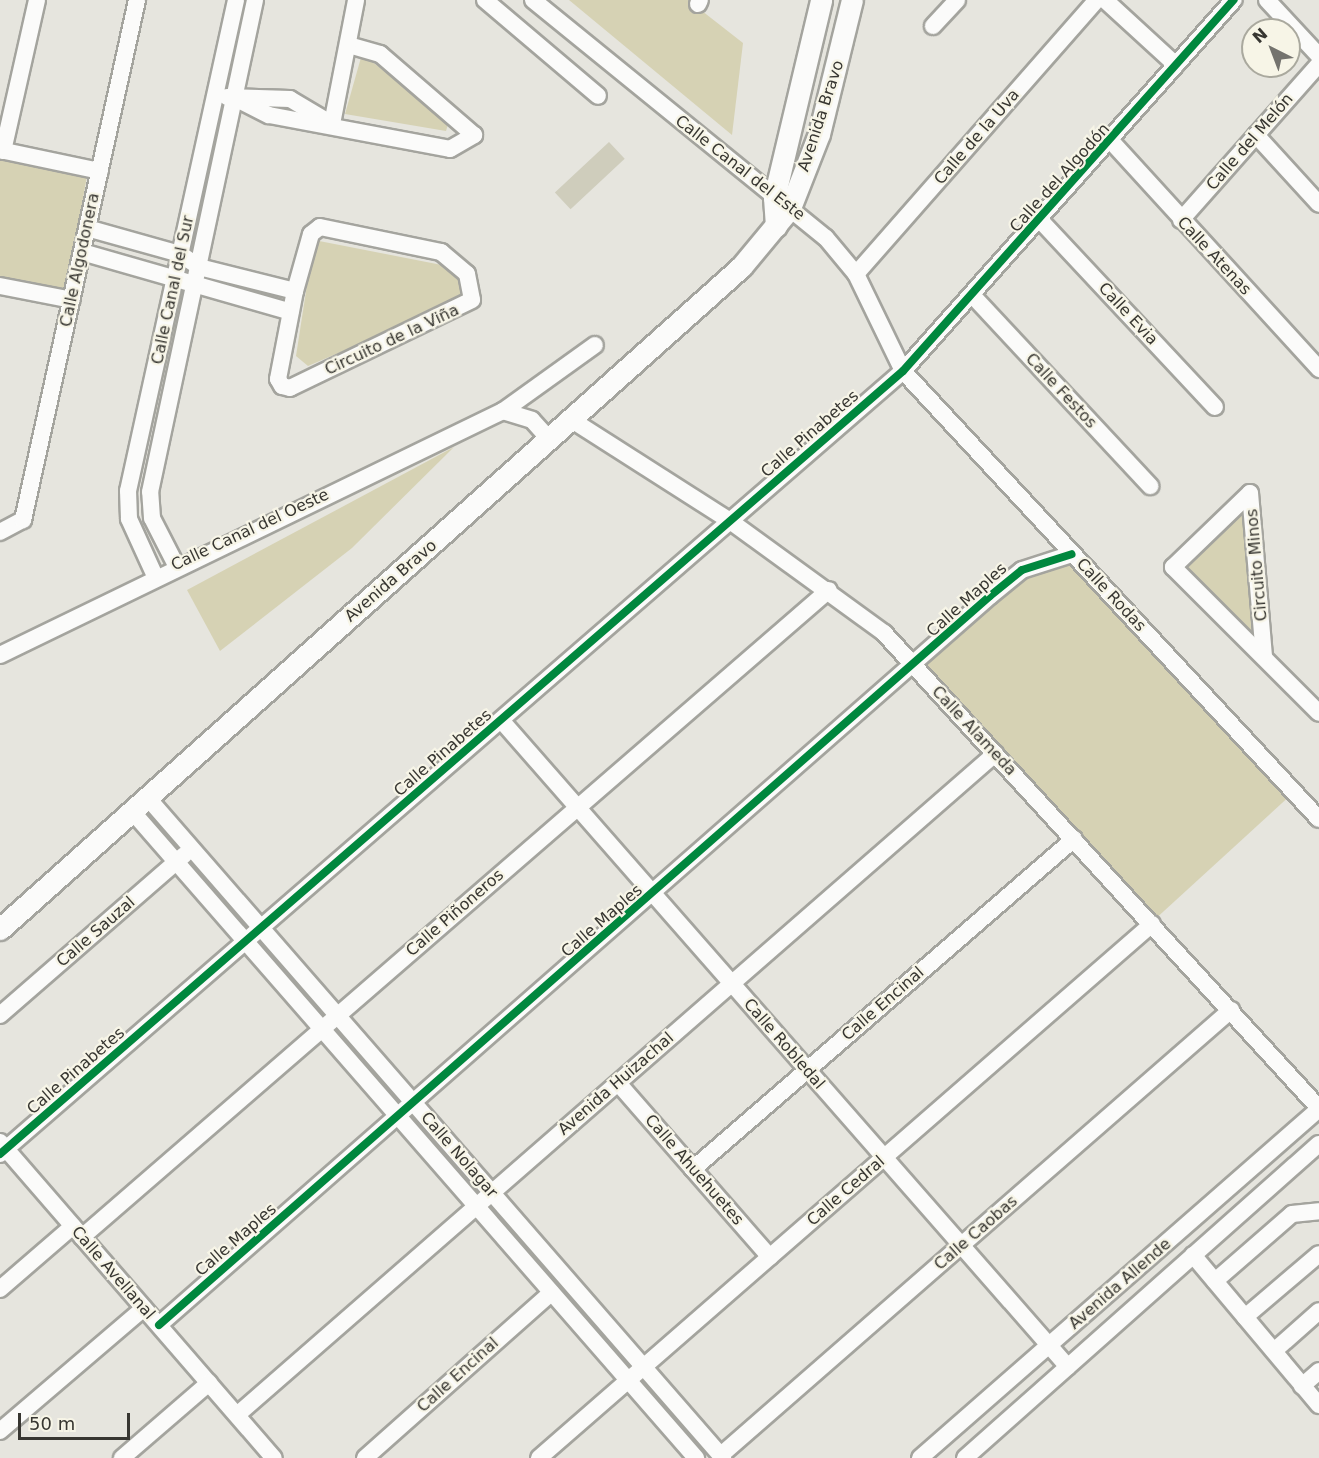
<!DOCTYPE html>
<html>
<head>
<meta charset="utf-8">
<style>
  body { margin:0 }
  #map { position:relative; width:1319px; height:1458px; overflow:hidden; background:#e6e5de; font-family:"DejaVu Sans",sans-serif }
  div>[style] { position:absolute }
  .green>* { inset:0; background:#d6d2b4 }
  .building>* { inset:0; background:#cfcdbc; transform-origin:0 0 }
  .roads { filter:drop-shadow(2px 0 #a4a49e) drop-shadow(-2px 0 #a4a49e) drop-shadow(0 2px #a4a49e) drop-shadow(0 -2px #a4a49e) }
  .minor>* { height:16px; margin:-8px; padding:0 8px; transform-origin:8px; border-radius:8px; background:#fbfbfa }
  .major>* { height:21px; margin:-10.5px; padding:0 10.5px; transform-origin:10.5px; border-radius:10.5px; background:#fbfbfa }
  .cycleway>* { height:8px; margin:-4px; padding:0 4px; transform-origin:4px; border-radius:4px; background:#00873e }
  span { translate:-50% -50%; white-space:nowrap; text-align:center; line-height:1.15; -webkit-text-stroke:4.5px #f7f5e7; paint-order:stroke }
  .street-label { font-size:16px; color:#373631 }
  .north { position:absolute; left:1241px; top:18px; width:60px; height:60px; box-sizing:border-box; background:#f7f5e7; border:2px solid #aaa99e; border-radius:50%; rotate:318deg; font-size:16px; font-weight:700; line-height:24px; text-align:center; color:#373631 }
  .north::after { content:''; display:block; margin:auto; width:21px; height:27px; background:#74736e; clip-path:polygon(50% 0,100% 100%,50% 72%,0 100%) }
  .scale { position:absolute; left:18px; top:1413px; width:112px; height:27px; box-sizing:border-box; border:3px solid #373631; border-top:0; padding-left:8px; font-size:18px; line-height:21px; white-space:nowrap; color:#373631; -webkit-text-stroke:4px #f7f5e7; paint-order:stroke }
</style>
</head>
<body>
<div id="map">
  <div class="green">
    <div style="clip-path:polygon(569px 0,688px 0,743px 43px,732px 135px)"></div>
    <div style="clip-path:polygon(362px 54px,449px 121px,446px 131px,345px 114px)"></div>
    <div style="clip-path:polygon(0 158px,87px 176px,66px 293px,0 279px)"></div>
    <div style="clip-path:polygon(314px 240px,452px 267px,466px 286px,462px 295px,434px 312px,308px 366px,296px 356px)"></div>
    <div style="clip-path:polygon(454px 447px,352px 548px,220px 651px,187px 590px)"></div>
    <div style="clip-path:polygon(1249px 497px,1263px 653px,1176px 568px)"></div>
    <div style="clip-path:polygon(1071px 556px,1293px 793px,1152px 922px,917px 667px,1022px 572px)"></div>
  </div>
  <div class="building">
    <div style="left:609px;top:142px;width:23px;height:74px;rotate:47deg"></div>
  </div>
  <div class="roads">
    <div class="minor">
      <div style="left:485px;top:0;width:148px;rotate:40.3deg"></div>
      <div style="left:533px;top:0;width:377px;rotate:39.1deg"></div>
      <div style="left:826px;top:238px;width:47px;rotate:50.2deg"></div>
      <div style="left:856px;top:274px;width:108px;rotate:64.1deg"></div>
      <div style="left:903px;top:371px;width:611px;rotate:47.12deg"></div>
      <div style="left:1105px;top:0;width:96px;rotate:42.5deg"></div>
      <div style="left:1267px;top:0;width:76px;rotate:47.1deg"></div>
      <div style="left:698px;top:4px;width:4px;rotate:-63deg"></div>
      <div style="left:933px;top:26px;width:35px;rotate:-47deg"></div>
      <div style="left:227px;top:97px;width:63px;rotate:1.8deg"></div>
      <div style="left:290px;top:99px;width:49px;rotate:30.8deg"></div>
      <div style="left:235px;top:98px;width:38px;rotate:27deg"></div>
      <div style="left:269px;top:115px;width:184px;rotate:10.6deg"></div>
      <div style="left:450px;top:149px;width:28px;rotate:-30deg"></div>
      <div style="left:474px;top:135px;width:124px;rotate:-139.2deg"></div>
      <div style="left:380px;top:54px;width:33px;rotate:-164deg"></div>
      <div style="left:332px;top:124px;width:126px;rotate:-79deg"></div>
      <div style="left:1256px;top:135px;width:93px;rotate:47.6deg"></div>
      <div style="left:1111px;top:141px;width:309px;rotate:47.6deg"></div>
      <div style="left:0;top:150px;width:102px;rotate:11.9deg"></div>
      <div style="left:3px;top:151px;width:155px;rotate:-77.3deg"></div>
      <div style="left:1040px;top:220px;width:256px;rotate:46.9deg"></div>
      <div style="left:1181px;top:220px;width:208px;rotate:-48.5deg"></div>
      <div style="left:320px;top:227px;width:124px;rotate:11.7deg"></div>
      <div style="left:441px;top:252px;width:34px;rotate:40deg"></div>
      <div style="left:467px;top:274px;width:26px;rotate:79deg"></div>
      <div style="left:472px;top:300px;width:202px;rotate:154.2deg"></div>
      <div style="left:290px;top:388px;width:8px;rotate:-166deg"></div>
      <div style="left:282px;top:386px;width:8px;rotate:-120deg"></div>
      <div style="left:278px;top:379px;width:90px;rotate:-79.1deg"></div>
      <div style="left:295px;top:291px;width:59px;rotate:-74.3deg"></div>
      <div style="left:311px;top:234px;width:11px;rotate:-38deg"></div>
      <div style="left:87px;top:228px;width:97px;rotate:15.6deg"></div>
      <div style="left:180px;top:254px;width:23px;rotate:34deg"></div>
      <div style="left:199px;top:267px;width:99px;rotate:14deg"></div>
      <div style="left:82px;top:252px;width:217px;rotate:16deg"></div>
      <div style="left:856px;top:274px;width:365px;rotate:-48.7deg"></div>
      <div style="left:0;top:286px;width:73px;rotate:11deg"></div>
      <div style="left:973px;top:296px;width:260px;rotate:47deg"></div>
      <div style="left:503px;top:411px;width:113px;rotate:-35.7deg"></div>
      <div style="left:572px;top:420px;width:188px;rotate:32.6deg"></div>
      <div style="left:730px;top:521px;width:190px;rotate:36deg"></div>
      <div style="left:884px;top:633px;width:644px;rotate:47.52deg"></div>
      <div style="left:1250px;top:493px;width:107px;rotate:136.1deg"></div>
      <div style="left:1173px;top:567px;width:206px;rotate:45deg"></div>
      <div style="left:1250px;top:493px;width:164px;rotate:85.1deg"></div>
      <div style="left:0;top:532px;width:26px;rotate:-28deg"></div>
      <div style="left:23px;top:520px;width:532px;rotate:-77.63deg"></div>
      <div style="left:176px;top:565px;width:53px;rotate:-117.1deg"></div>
      <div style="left:152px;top:518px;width:26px;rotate:-94deg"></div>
      <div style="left:150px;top:492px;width:503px;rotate:-77.95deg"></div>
      <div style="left:155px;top:576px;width:63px;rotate:-114.5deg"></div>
      <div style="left:129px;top:519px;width:28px;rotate:-92deg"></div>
      <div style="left:128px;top:491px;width:503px;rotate:-77.59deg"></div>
      <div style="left:0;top:655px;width:559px;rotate:-25.88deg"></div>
      <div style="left:503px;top:411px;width:30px;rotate:17deg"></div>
      <div style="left:532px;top:420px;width:27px;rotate:48deg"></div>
      <div style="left:501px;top:720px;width:860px;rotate:48.77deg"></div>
      <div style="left:147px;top:797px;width:877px;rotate:48.93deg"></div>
      <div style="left:131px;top:810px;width:860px;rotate:48.91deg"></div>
      <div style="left:0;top:1015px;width:244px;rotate:-41deg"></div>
      <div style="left:618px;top:1083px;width:231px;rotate:48.9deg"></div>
      <div style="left:0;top:1142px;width:418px;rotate:49.1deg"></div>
      <div style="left:0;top:1154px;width:1195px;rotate:-40.93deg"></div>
      <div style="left:903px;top:371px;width:497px;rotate:-48.3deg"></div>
      <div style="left:693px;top:1169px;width:504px;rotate:-40.9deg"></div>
      <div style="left:82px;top:1237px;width:988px;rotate:-40.9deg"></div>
      <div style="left:1193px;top:1255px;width:196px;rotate:50deg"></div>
      <div style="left:1215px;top:1281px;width:102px;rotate:-41deg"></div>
      <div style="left:1292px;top:1214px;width:27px;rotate:-6deg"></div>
      <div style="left:0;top:1289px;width:96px;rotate:-40.8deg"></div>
      <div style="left:1245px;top:1317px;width:97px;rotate:-40.4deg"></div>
      <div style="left:159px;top:1325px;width:1105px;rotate:-41.26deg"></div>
      <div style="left:990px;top:596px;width:41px;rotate:-39.1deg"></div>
      <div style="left:1022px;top:570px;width:52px;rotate:-17.7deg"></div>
      <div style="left:1274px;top:1351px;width:60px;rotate:-41.6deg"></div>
      <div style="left:1302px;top:1386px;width:23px;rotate:-41deg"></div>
      <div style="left:237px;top:1415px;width:1006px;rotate:-41.09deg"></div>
      <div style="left:0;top:1431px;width:189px;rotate:-40.5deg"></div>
      <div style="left:721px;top:1455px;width:677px;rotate:-41.11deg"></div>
      <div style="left:122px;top:1458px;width:115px;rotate:-40.8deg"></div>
      <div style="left:365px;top:1458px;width:249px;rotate:-41.6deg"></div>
      <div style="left:539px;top:1458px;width:813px;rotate:-41.06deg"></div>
      <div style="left:920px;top:1458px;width:530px;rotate:-41.18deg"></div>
      <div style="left:965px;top:1458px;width:473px;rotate:-41.6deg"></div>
    </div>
    <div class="major">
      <div style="left:776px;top:226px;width:28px;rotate:-94deg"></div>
      <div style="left:774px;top:198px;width:204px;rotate:-76.6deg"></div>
      <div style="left:0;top:929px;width:994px;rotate:-41.78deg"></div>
      <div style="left:741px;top:267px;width:77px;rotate:-50.3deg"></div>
      <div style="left:790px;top:208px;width:79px;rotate:-68.6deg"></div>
      <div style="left:819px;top:134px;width:138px;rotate:-76.2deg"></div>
    </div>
  </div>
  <div class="cycleway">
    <div style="left:0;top:1154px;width:1195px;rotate:-40.93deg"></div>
    <div style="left:903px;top:371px;width:497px;rotate:-48.3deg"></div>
    <div style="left:159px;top:1325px;width:1105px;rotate:-41.26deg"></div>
    <div style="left:990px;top:596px;width:41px;rotate:-39.1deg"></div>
    <div style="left:1022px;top:570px;width:52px;rotate:-17.7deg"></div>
  </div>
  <div class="street-label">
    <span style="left:821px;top:116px;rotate:-72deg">Avenida Bravo</span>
    <span style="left:977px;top:137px;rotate:-49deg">Calle de la Uva</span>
    <span style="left:1250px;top:142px;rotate:-49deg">Calle del Melón</span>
    <span style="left:740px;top:168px;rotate:38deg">Calle Canal del Este</span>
    <span style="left:1060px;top:178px;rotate:-48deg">Calle del Algodón</span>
    <span style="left:1214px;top:256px;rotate:47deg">Calle Atenas</span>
    <span style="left:80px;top:260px;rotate:-78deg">Calle Algodonera</span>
    <span style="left:173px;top:290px;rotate:-78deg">Calle Canal del Sur</span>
    <span style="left:1128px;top:314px;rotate:47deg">Calle Evia</span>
    <span style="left:392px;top:340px;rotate:-25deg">Circuito de la Viña</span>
    <span style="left:1061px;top:391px;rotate:47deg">Calle Festos</span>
    <span style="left:810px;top:434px;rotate:-41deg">Calle Pinabetes</span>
    <span style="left:250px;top:530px;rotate:-25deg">Calle Canal del Oeste</span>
    <span style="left:1257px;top:565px;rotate:-95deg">Circuito Minos</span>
    <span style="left:391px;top:581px;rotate:-41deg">Avenida Bravo</span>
    <span style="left:1111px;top:595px;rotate:47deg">Calle Rodas</span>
    <span style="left:967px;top:600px;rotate:-42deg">Calle Maples</span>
    <span style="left:974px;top:731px;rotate:47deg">Calle Alameda</span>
    <span style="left:443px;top:753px;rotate:-41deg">Calle Pinabetes</span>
    <span style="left:455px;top:913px;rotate:-41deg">Calle Piñoneros</span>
    <span style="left:602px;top:921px;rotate:-41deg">Calle Maples</span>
    <span style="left:96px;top:932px;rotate:-41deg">Calle Sauzal</span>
    <span style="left:883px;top:1004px;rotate:-41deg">Calle Encinal</span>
    <span style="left:784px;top:1044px;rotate:49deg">Calle Robledal</span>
    <span style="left:76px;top:1071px;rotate:-41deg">Calle Pinabetes</span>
    <span style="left:616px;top:1084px;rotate:-41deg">Avenida Huizachal</span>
    <span style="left:459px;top:1155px;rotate:49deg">Calle Nolagar</span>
    <span style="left:694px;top:1170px;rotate:49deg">Calle Ahuehuetes</span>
    <span style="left:846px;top:1191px;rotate:-41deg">Calle Cedral</span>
    <span style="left:976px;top:1233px;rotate:-41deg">Calle Caobas</span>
    <span style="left:236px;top:1240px;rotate:-41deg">Calle Maples</span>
    <span style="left:113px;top:1273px;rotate:49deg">Calle Avellanal</span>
    <span style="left:1120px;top:1284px;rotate:-41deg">Avenida Allende</span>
    <span style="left:458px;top:1375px;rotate:-42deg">Calle Encinal</span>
  </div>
  <div class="north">N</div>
  <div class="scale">50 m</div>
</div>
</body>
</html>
